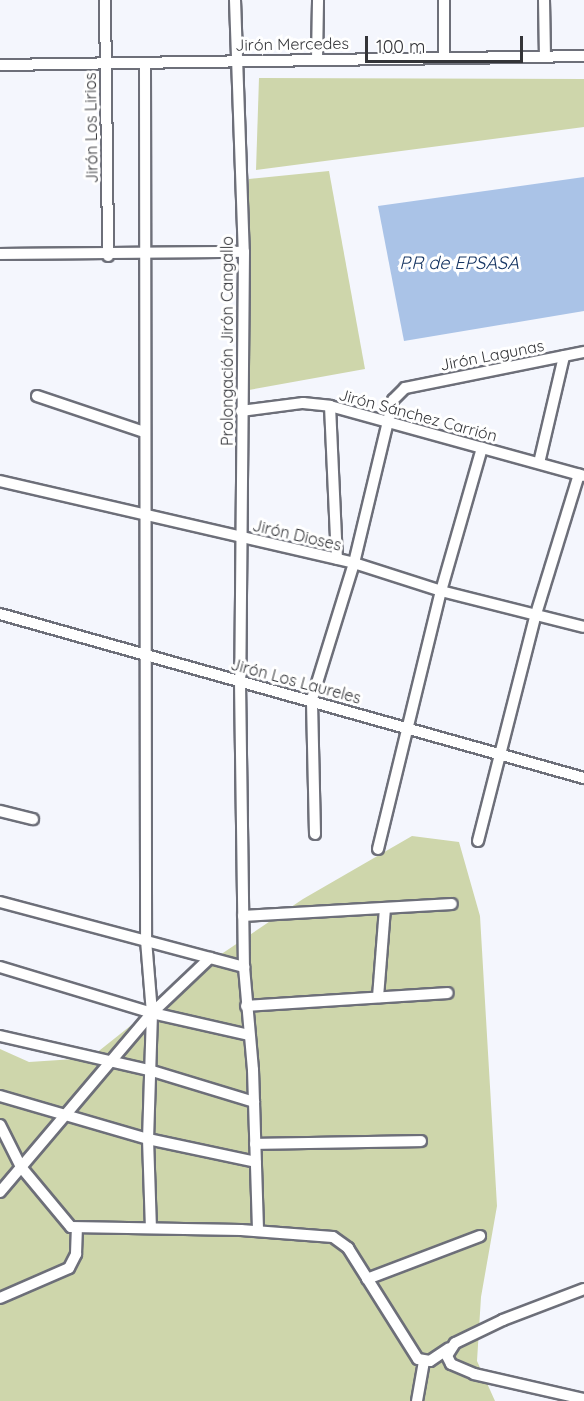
<!DOCTYPE html>
<html>
<head>
<meta charset="utf-8">
<style>
  body { margin:0 }
  #map { position:relative; width:584px; height:1401px; overflow:hidden; background:#f4f6fd; font-family:Quicksand,sans-serif }
  div>[style] { position:absolute }
  .green>* { inset:0; background:#ced6ab }
  .water>* { inset:0; background:#aac3e7 }
  .roads { filter:drop-shadow(2px 0 #6d6f79) drop-shadow(-2px 0 #6d6f79) drop-shadow(0 2px #6d6f79) drop-shadow(0 -2px #6d6f79) }
  .minor>* { height:10px; margin:-5px; padding:0 5px; transform-origin:5px; border-radius:5px; background:#fff }
  span { translate:-50% -50%; white-space:nowrap; text-align:center; line-height:1.15; -webkit-text-stroke:6px #fff; paint-order:stroke }
  .street-label { font-size:16px; color:#333438 }
  .water-label { font-size:18px; color:#153462; font-style:italic }
  .scale { position:absolute; left:365px; top:36px; width:158px; height:27px; box-sizing:border-box; border:3px solid #333438; border-top:0; padding-left:8px; font-size:18px; line-height:21px; white-space:nowrap; color:#333438; -webkit-text-stroke:4px #fff; paint-order:stroke }
</style>
</head>
<body>
<div id="map">
  <div class="green">
    <div style="clip-path:polygon(259px 78px,584px 79px,584px 127px,256px 170px)"></div>
    <div style="clip-path:polygon(329px 171px,365px 369px,249px 390px,249px 179px)"></div>
    <div style="clip-path:polygon(412px 836px,459px 842px,480px 916px,497px 1206px,481px 1297px,477px 1361px,495px 1401px,0 1401px,0 1049px,29px 1062px,90px 1058px,217px 957px,303px 899px)"></div>
  </div>
  <div class="water">
    <div style="clip-path:polygon(584px 177px,584px 311px,404px 341px,378px 206px)"></div>
  </div>
  <div class="roads">
    <div class="minor">
      <div style="left:105px;top:0;width:256px;rotate:89.3deg"></div>
      <div style="left:235px;top:0;width:252px;rotate:88deg"></div>
      <div style="left:244px;top:252px;width:430px;rotate:90.5deg"></div>
      <div style="left:240px;top:682px;width:285px;rotate:89.2deg"></div>
      <div style="left:244px;top:967px;width:103px;rotate:85deg"></div>
      <div style="left:253px;top:1070px;width:161px;rotate:88.2deg"></div>
      <div style="left:544px;top:0;width:55px;rotate:89deg"></div>
      <div style="left:444px;top:55px;width:55px;rotate:-90deg"></div>
      <div style="left:317px;top:59px;width:59px;rotate:-89deg"></div>
      <div style="left:0;top:65px;width:584px;rotate:-0.88deg"></div>
      <div style="left:145px;top:65px;width:875px;rotate:89.93deg"></div>
      <div style="left:146px;top:940px;width:73px;rotate:85.3deg"></div>
      <div style="left:152px;top:1013px;width:126px;rotate:91.8deg"></div>
      <div style="left:148px;top:1139px;width:89px;rotate:88.1deg"></div>
      <div style="left:0;top:254px;width:244px;rotate:-0.5deg"></div>
      <div style="left:37px;top:396px;width:113px;rotate:18.6deg"></div>
      <div style="left:330px;top:406px;width:153px;rotate:87.4deg"></div>
      <div style="left:241px;top:411px;width:63px;rotate:-7.4deg"></div>
      <div style="left:303px;top:403px;width:27px;rotate:6deg"></div>
      <div style="left:330px;top:406px;width:263px;rotate:15.4deg"></div>
      <div style="left:539px;top:463px;width:110px;rotate:-76.8deg"></div>
      <div style="left:0;top:481px;width:363px;rotate:13deg"></div>
      <div style="left:354px;top:563px;width:91px;rotate:17.8deg"></div>
      <div style="left:441px;top:591px;width:147px;rotate:14.1deg"></div>
      <div style="left:0;top:614px;width:607px;rotate:15.69deg"></div>
      <div style="left:0;top:811px;width:34px;rotate:14deg"></div>
      <div style="left:315px;top:834px;width:135px;rotate:-91.3deg"></div>
      <div style="left:312px;top:699px;width:142px;rotate:-72.8deg"></div>
      <div style="left:354px;top:563px;width:168px;rotate:-76.5deg"></div>
      <div style="left:393px;top:400px;width:17px;rotate:-45deg"></div>
      <div style="left:405px;top:388px;width:183px;rotate:-11.4deg"></div>
      <div style="left:478px;top:841px;width:234px;rotate:-75.7deg"></div>
      <div style="left:536px;top:614px;width:146px;rotate:-72.9deg"></div>
      <div style="left:378px;top:849px;width:266px;rotate:-76.3deg"></div>
      <div style="left:441px;top:591px;width:149px;rotate:-74deg"></div>
      <div style="left:0;top:902px;width:253px;rotate:14.9deg"></div>
      <div style="left:243px;top:916px;width:209px;rotate:-3.3deg"></div>
      <div style="left:0;top:967px;width:159px;rotate:16.8deg"></div>
      <div style="left:152px;top:1013px;width:99px;rotate:12.8deg"></div>
      <div style="left:378px;top:997px;width:89px;rotate:-85.5deg"></div>
      <div style="left:246px;top:1006px;width:202px;rotate:-3.7deg"></div>
      <div style="left:0;top:1036px;width:153px;rotate:12.9deg"></div>
      <div style="left:149px;top:1070px;width:110px;rotate:16.9deg"></div>
      <div style="left:0;top:1096px;width:154px;rotate:16.2deg"></div>
      <div style="left:148px;top:1139px;width:110px;rotate:12deg"></div>
      <div style="left:0;top:1125px;width:47px;rotate:63.4deg"></div>
      <div style="left:21px;top:1167px;width:78px;rotate:50.2deg"></div>
      <div style="left:71px;top:1227px;width:170px;rotate:1deg"></div>
      <div style="left:241px;top:1230px;width:92px;rotate:4.4deg"></div>
      <div style="left:333px;top:1237px;width:19px;rotate:36deg"></div>
      <div style="left:348px;top:1248px;width:131px;rotate:57.8deg"></div>
      <div style="left:418px;top:1359px;width:12px;rotate:9deg"></div>
      <div style="left:430px;top:1361px;width:23px;rotate:-34deg"></div>
      <div style="left:255px;top:1144px;width:166px;rotate:-1deg"></div>
      <div style="left:0;top:1192px;width:235px;rotate:-49.7deg"></div>
      <div style="left:152px;top:1013px;width:80px;rotate:-43.5deg"></div>
      <div style="left:367px;top:1279px;width:121px;rotate:-20.8deg"></div>
      <div style="left:584px;top:1289px;width:87px;rotate:159.1deg"></div>
      <div style="left:503px;top:1320px;width:53px;rotate:154.4deg"></div>
      <div style="left:455px;top:1343px;width:15px;rotate:122deg"></div>
      <div style="left:447px;top:1356px;width:9px;rotate:63deg"></div>
      <div style="left:451px;top:1364px;width:25px;rotate:23deg"></div>
      <div style="left:474px;top:1374px;width:113px;rotate:12.8deg"></div>
      <div style="left:0;top:1298px;width:75px;rotate:-23.5deg"></div>
      <div style="left:69px;top:1268px;width:16px;rotate:-63deg"></div>
      <div style="left:76px;top:1254px;width:26px;rotate:-88deg"></div>
      <div style="left:417px;top:1401px;width:40px;rotate:-80deg"></div>
    </div>
  </div>
  <div class="street-label">
    <span style="left:292px;top:44px;rotate:-1deg">Jirón Mercedes</span>
    <span style="left:91px;top:128px;rotate:-91deg">Jirón Los Lirios</span>
    <span style="left:227px;top:341px;rotate:-90deg">Prolongación Jirón Cangallo</span>
    <span style="left:492px;top:355px;rotate:-11deg">Jirón Lagunas</span>
    <span style="left:418px;top:415px;rotate:15deg">Jirón Sánchez Carrión</span>
    <span style="left:297px;top:535px;rotate:13deg">Jirón Dioses</span>
    <span style="left:296px;top:681px;rotate:15deg">Jirón Los Laureles</span>
  </div>
  <div class="water-label">
    <span style="left:459px;top:263px">P.R de EPSASA</span>
  </div>
  <div class="scale">100 m</div>
</div>
</body>
</html>
